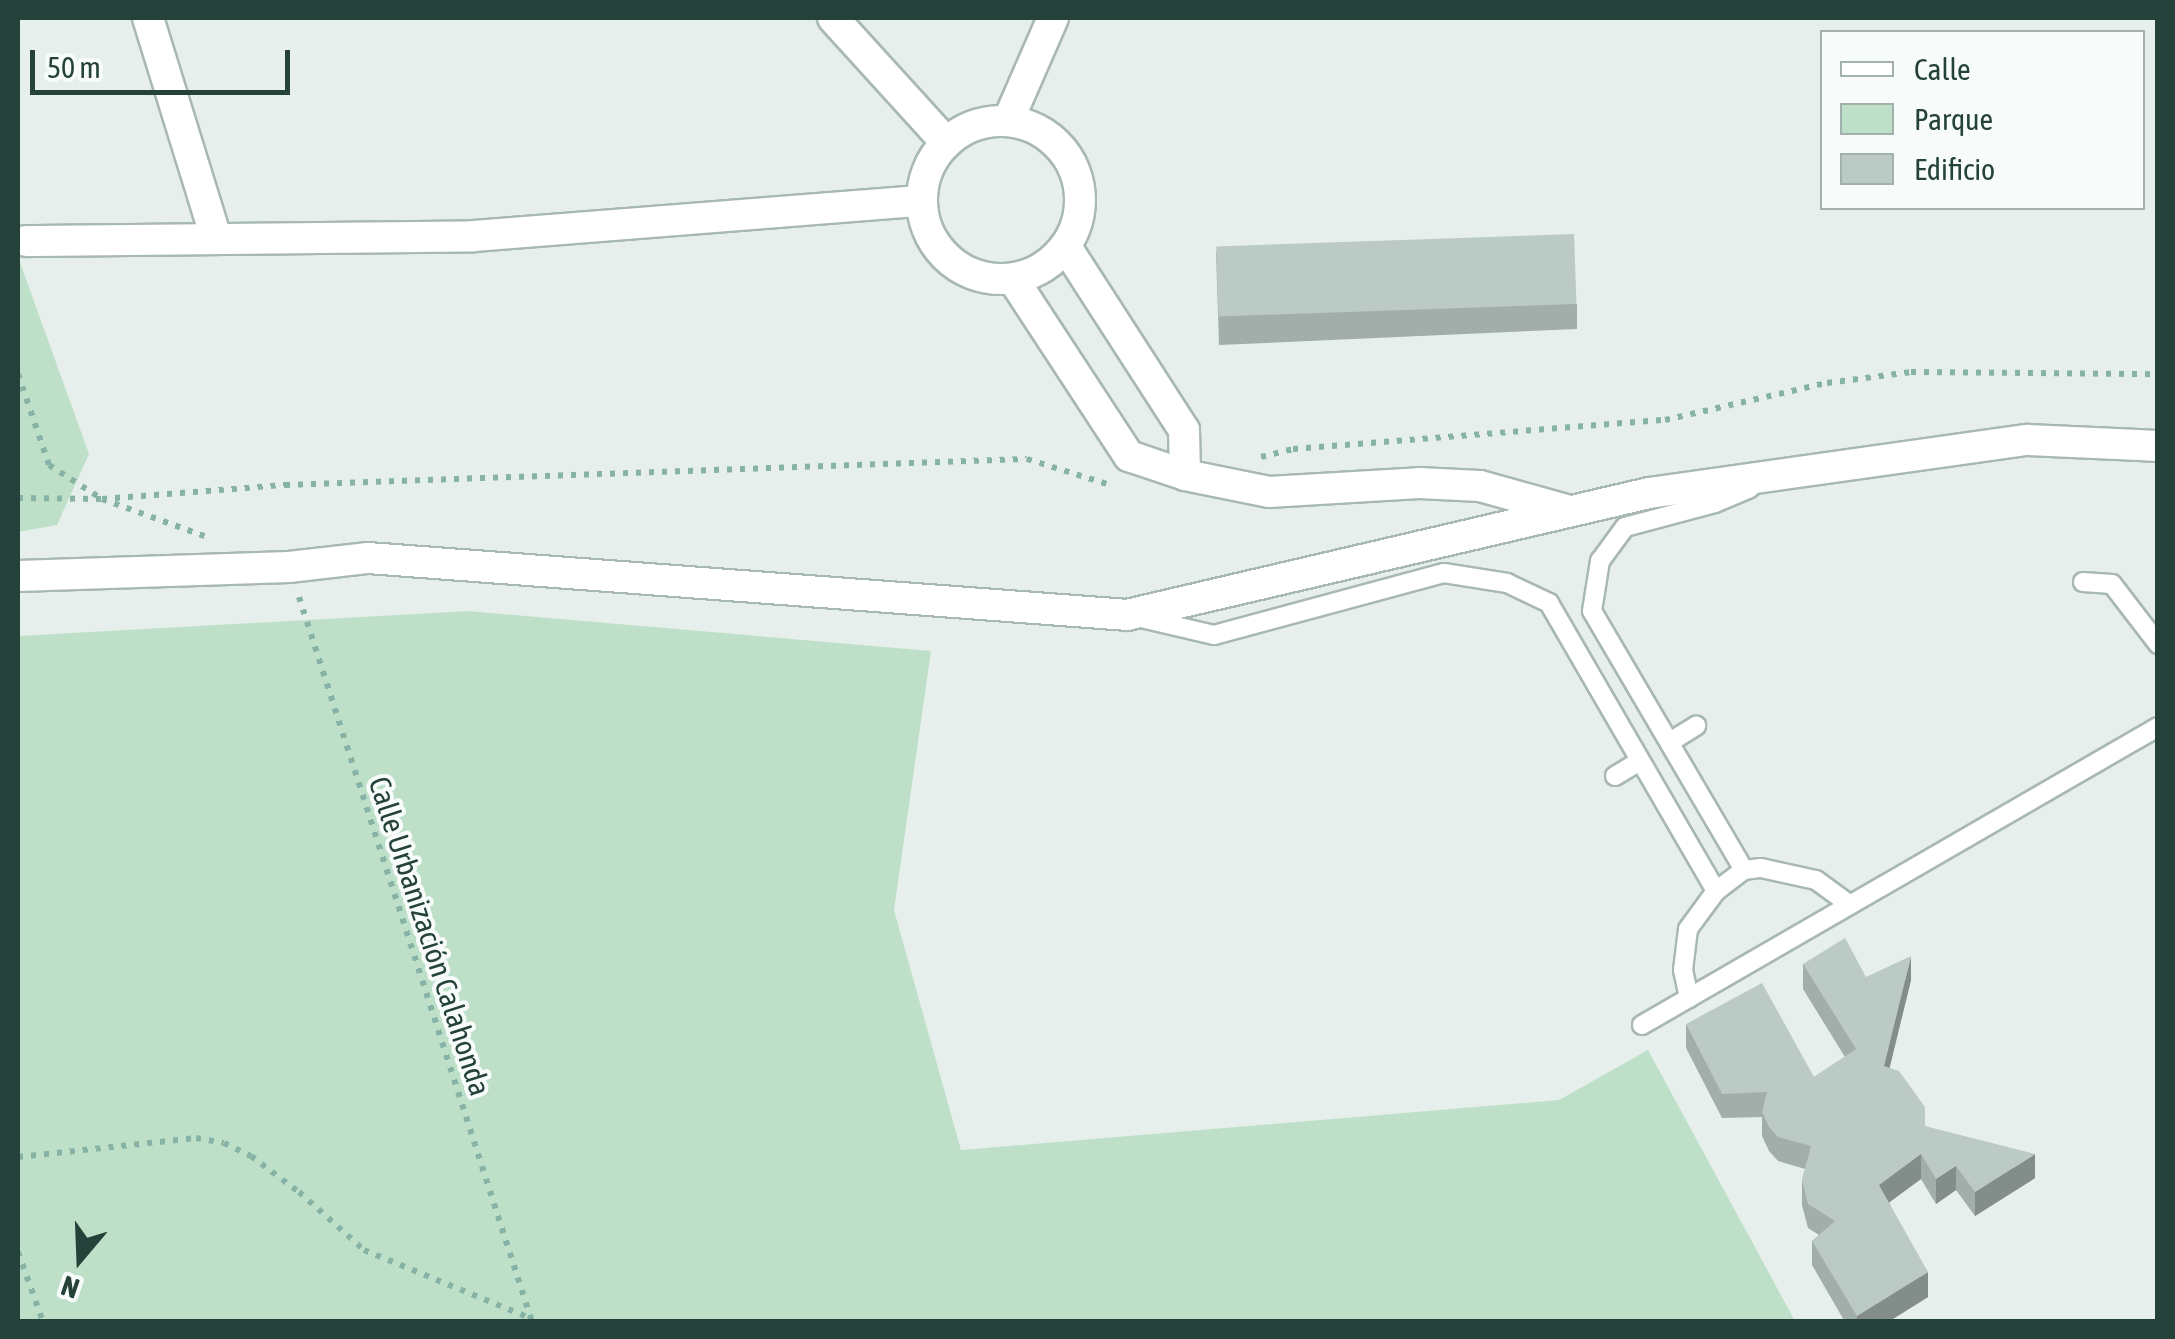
<!DOCTYPE html>
<html>
<head>
<meta charset="utf-8">
<style>
  body { margin:0 }
  #map { position:relative; width:2175px; height:1339px; overflow:hidden; background:#e6efeb; font-family:"Asap Condensed",sans-serif }
  div>[style] { position:absolute }
  .green>* { inset:0; background:#bfe0c8 }
  .path>* { height:6px; margin-top:-3px; transform-origin:0; background:repeating-linear-gradient(90deg,#86b3a5 0 5px,transparent 0 13px) }
  .roads { filter:drop-shadow(2px 0 #a8b8b2) drop-shadow(-2px 0 #a8b8b2) drop-shadow(0 2px #a8b8b2) drop-shadow(0 -2px #a8b8b2) }
  .lane>* { height:18px; margin:-9px; padding:0 9px; transform-origin:9px; border-radius:9px; background:#fff }
  .street>* { height:30px; margin:-15px; padding:0 15px; transform-origin:15px; border-radius:15px; background:#fff }
  .street>.ring { margin:-15px; padding:0; box-sizing:content-box; background:none; border:30px solid #fff; border-radius:50% }
  .secondary>* { height:30px; margin:-15px; padding:0 15px; transform-origin:15px; border-radius:15px; background:#fff }
  .wall>* { inset:0; background:#a1aea9 }
  .shaded-wall>* { inset:0; background:#838d89 }
  .building>* { inset:0; background:#bbcac4; transform-origin:0 0 }
  span { translate:-50% -50%; white-space:nowrap; text-align:center; line-height:1.15; -webkit-text-stroke:8px #f7fbf9; paint-order:stroke }
  .street-label { font-size:30px; color:#24423a }
  .frame { position:absolute; inset:0; border:20px solid #24423a; pointer-events:none }
  .legend { position:absolute; left:1820px; top:30px; width:325px; height:180px; box-sizing:border-box; background:#f7fbf9; border:2px solid #a3b1ad; margin:0; padding:12px 18px; list-style:none; font-size:30px; color:#24423a }
  .legend li { display:flex; align-items:center; gap:20px; height:50px }
  .legend b { width:50px; border:2px solid #a3b1ad }
  .north { position:absolute; left:30px; top:1209px; width:100px; height:100px; -webkit-text-stroke:8px #f7fbf9; paint-order:stroke; rotate:199deg; font-size:28px; font-weight:700; line-height:40px; text-align:center; color:#24423a }
  .north::after { content:''; display:block; margin:auto; width:35px; height:45px; background:#24423a; clip-path:polygon(50% 0,100% 100%,50% 72%,0 100%) }
  .scale { position:absolute; left:30px; top:50px; width:260px; height:45px; box-sizing:border-box; border:5px solid #24423a; border-top:0; padding-left:12px; font-size:30px; line-height:35px; white-space:nowrap; color:#24423a; -webkit-text-stroke:8px #f7fbf9; paint-order:stroke }
</style>
</head>
<body>
<div id="map">
  <div class="green">
    <div style="clip-path:polygon(18px 257px,89px 454px,57px 525px,18px 532px)"></div>
    <div style="clip-path:polygon(468px 611px,931px 651px,894px 910px,961px 1150px,1559px 1100px,1648px 1050px,1795px 1321px,18px 1321px,18px 636px)"></div>
  </div>
  <div class="path">
    <div style="left:18px;top:374px;width:96px;rotate:71.2deg"></div>
    <div style="left:49px;top:465px;width:63px;rotate:32.7deg"></div>
    <div style="left:102px;top:499px;width:109px;rotate:19.9deg"></div>
    <div style="left:1261px;top:457px;width:33px;rotate:-14deg"></div>
    <div style="left:1293px;top:449px;width:373px;rotate:-4.5deg"></div>
    <div style="left:1665px;top:420px;width:166px;rotate:-12.9deg"></div>
    <div style="left:1827px;top:383px;width:85px;rotate:-7.5deg"></div>
    <div style="left:1911px;top:372px;width:247px;rotate:0.5deg"></div>
    <div style="left:18px;top:498px;width:84px;rotate:0.7deg"></div>
    <div style="left:102px;top:499px;width:184px;rotate:-4.4deg"></div>
    <div style="left:285px;top:485px;width:742px;rotate:-2.01deg"></div>
    <div style="left:1027px;top:459px;width:90px;rotate:17.4deg"></div>
    <div style="left:299px;top:597px;width:762px;rotate:72.18deg"></div>
    <div style="left:18px;top:1157px;width:179px;rotate:-6.1deg"></div>
    <div style="left:196px;top:1138px;width:28px;rotate:10deg"></div>
    <div style="left:224px;top:1143px;width:30px;rotate:26deg"></div>
    <div style="left:251px;top:1156px;width:60px;rotate:36.9deg"></div>
    <div style="left:299px;top:1192px;width:87px;rotate:41.7deg"></div>
    <div style="left:364px;top:1250px;width:179px;rotate:22.3deg"></div>
    <div style="left:18px;top:1252px;width:74px;rotate:70.3deg"></div>
  </div>
  <div class="roads">
    <div class="lane">
      <div style="left:2083px;top:582px;width:29px;rotate:4deg"></div>
      <div style="left:2112px;top:584px;width:76px;rotate:52.5deg"></div>
      <div style="left:1137px;top:617px;width:79px;rotate:13.2deg"></div>
      <div style="left:1214px;top:635px;width:238px;rotate:-15.1deg"></div>
      <div style="left:1444px;top:573px;width:64px;rotate:9deg"></div>
      <div style="left:1507px;top:583px;width:47px;rotate:25.5deg"></div>
      <div style="left:1549px;top:603px;width:333px;rotate:59.9deg"></div>
      <div style="left:1670px;top:742px;width:31px;rotate:-32deg"></div>
      <div style="left:1615px;top:776px;width:29px;rotate:-31deg"></div>
      <div style="left:1744px;top:870px;width:300px;rotate:-120.4deg"></div>
      <div style="left:1592px;top:611px;width:51px;rotate:-80.9deg"></div>
      <div style="left:1600px;top:561px;width:42px;rotate:-53.7deg"></div>
      <div style="left:1625px;top:527px;width:93px;rotate:-14.9deg"></div>
      <div style="left:1715px;top:503px;width:38px;rotate:-23deg"></div>
      <div style="left:1689px;top:998px;width:29px;rotate:-102deg"></div>
      <div style="left:1683px;top:970px;width:41px;rotate:-83deg"></div>
      <div style="left:1688px;top:929px;width:47px;rotate:-53.6deg"></div>
      <div style="left:1716px;top:891px;width:35px;rotate:-37deg"></div>
      <div style="left:1744px;top:870px;width:17px;rotate:-7deg"></div>
      <div style="left:1761px;top:868px;width:56px;rotate:12.3deg"></div>
      <div style="left:1816px;top:880px;width:42px;rotate:36.3deg"></div>
      <div style="left:1642px;top:1025px;width:596px;rotate:-30.01deg"></div>
    </div>
    <div class="street">
      <div style="left:148px;top:18px;width:229px;rotate:72.8deg"></div>
      <div style="left:833px;top:18px;width:168px;rotate:47.7deg"></div>
      <div class="ring" style="left:922px;top:121px;width:128px;height:128px"></div>
      <div style="left:1008px;top:121px;width:112px;rotate:-66.4deg"></div>
      <div style="left:26px;top:241px;width:447px;rotate:-0.6deg"></div>
      <div style="left:473px;top:236px;width:449px;rotate:-4.5deg"></div>
      <div style="left:1066px;top:247px;width:218px;rotate:57.2deg"></div>
      <div style="left:1184px;top:430px;width:45px;rotate:88.7deg"></div>
      <div style="left:1013px;top:279px;width:212px;rotate:56.8deg"></div>
      <div style="left:1129px;top:456px;width:59px;rotate:18.7deg"></div>
      <div style="left:1185px;top:475px;width:86px;rotate:11.4deg"></div>
      <div style="left:1269px;top:492px;width:150px;rotate:-3.4deg"></div>
      <div style="left:1419px;top:483px;width:61px;rotate:2.8deg"></div>
      <div style="left:1480px;top:486px;width:93px;rotate:15.5deg"></div>
    </div>
    <div class="secondary">
      <div style="left:18px;top:576px;width:271px;rotate:-1.9deg"></div>
      <div style="left:289px;top:567px;width:80px;rotate:-6.5deg"></div>
      <div style="left:368px;top:558px;width:761px;rotate:4.29deg"></div>
      <div style="left:1127px;top:615px;width:536px;rotate:-13.15deg"></div>
      <div style="left:1649px;top:493px;width:383px;rotate:-8deg"></div>
      <div style="left:2028px;top:440px;width:130px;rotate:2.6deg"></div>
    </div>
  </div>
  <div class="wall">
    <div style="clip-path:polygon(1216px 251px,1577px 304px,1577px 329px,1219px 345px)"></div>
    <div style="clip-path:polygon(1803px 964px,1866px 977px,1911px 980px,1889px 1068px,1925px 1126px,2035px 1178px,1975px 1216px,1956px 1190px,1936px 1204px,1921px 1179px,1889px 1202px,1928px 1297px,1888px 1322px,1845px 1322px,1812px 1265px,1812px 1241px,1819px 1235px,1808px 1228px,1802px 1205px,1802px 1180px,1805px 1169px,1778px 1161px,1769px 1151px,1762px 1136px,1762px 1117px,1722px 1118px,1686px 1048px,1686px 1024px,1814px 1077px,1845px 1057px,1803px 989px)"></div>
  </div>
  <div class="shaded-wall">
    <div style="clip-path:polygon(1911px 956px,1911px 980px,1884px 1091px,1884px 1066px)"></div>
    <div style="clip-path:polygon(1921px 1154px,1921px 1179px,1879px 1210px,1879px 1185px)"></div>
    <div style="clip-path:polygon(2035px 1154px,2035px 1178px,1975px 1216px,1975px 1192px)"></div>
    <div style="clip-path:polygon(1956px 1166px,1956px 1190px,1936px 1204px,1936px 1179px)"></div>
    <div style="clip-path:polygon(1928px 1272px,1928px 1297px,1888px 1322px,1857px 1322px,1857px 1316px)"></div>
  </div>
  <div class="building">
    <div style="left:1574px;top:234px;width:70px;height:358px;rotate:88deg"></div>
    <div style="clip-path:polygon(1845px 938px,1866px 977px,1911px 956px,1884px 1066px,1899px 1071px,1925px 1107px,1925px 1126px,2035px 1154px,1975px 1192px,1956px 1166px,1936px 1179px,1921px 1154px,1879px 1185px,1928px 1272px,1857px 1316px,1812px 1241px,1835px 1221px,1808px 1204px,1802px 1180px,1811px 1146px,1778px 1137px,1769px 1127px,1762px 1112px,1767px 1092px,1722px 1094px,1686px 1024px,1762px 983px,1814px 1077px,1856px 1049px,1803px 964px)"></div>
  </div>
  <div class="street-label">
    <span style="left:430px;top:936px;rotate:72deg">Calle Urbanización Calahonda</span>
  </div>
  <div class="frame"></div>
  <ul class="legend">
  <li><b style="height:12px;background:#fff"></b>Calle</li>
  <li><b style="height:28px;background:#bfe0c8"></b>Parque</li>
  <li><b style="height:28px;background:#bbcac4"></b>Edificio</li>
  </ul>
  <div class="north">N</div>
  <div class="scale">50 m</div>
</div>
</body>
</html>
